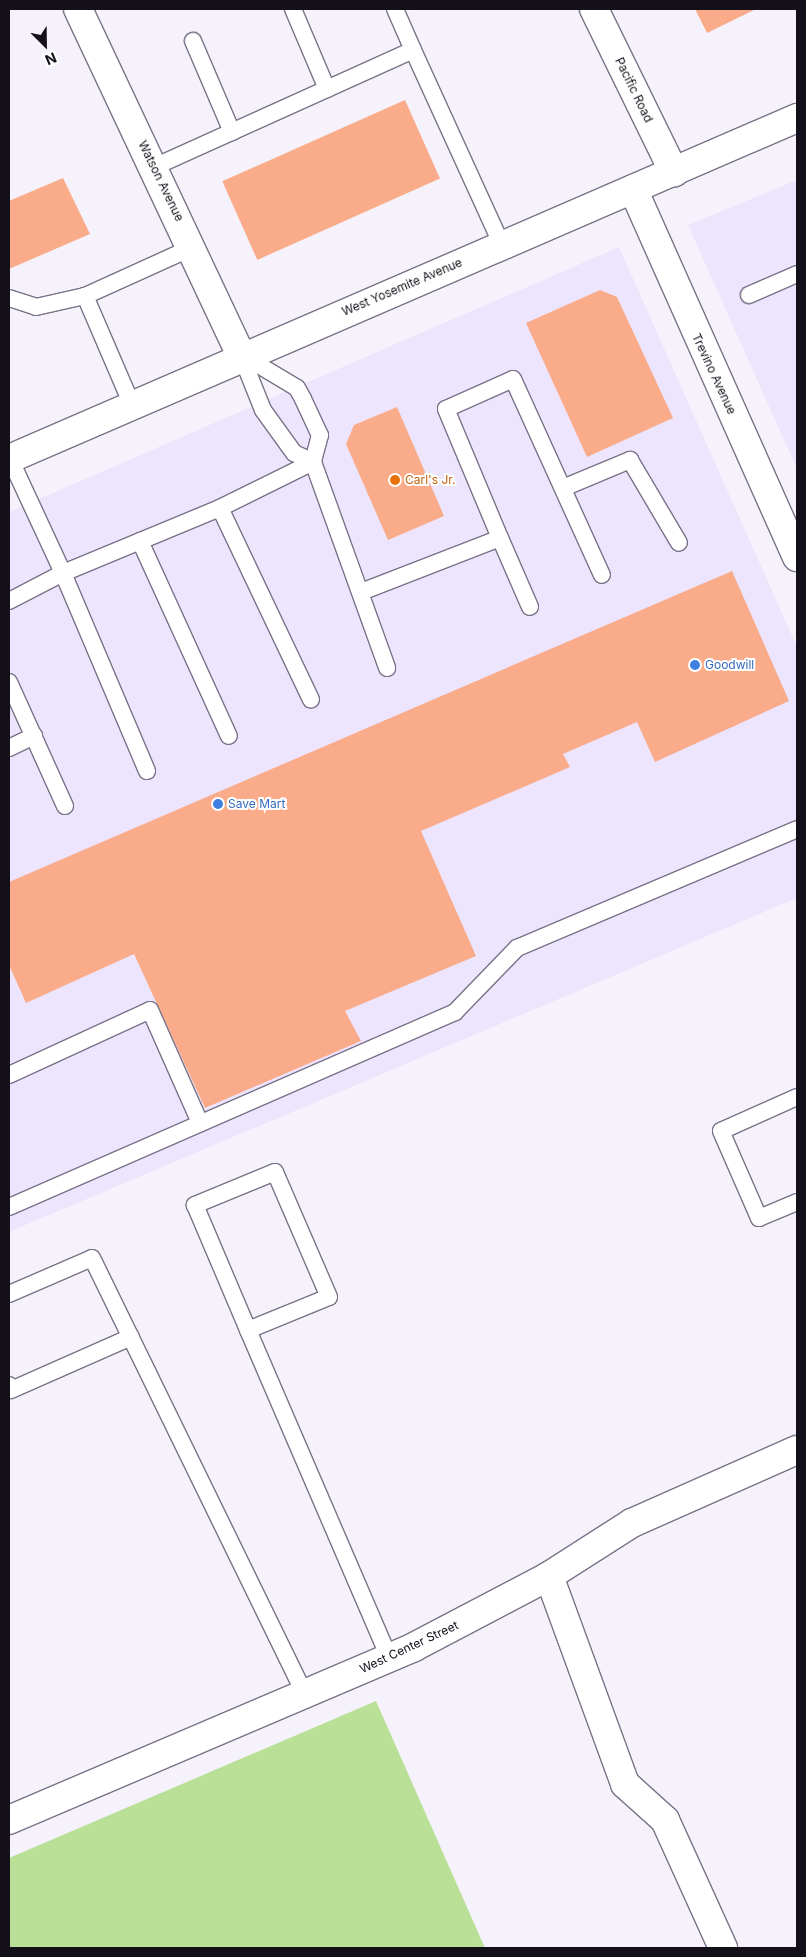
<!DOCTYPE html>
<html>
<head>
<meta charset="utf-8">
<style>
  body { margin:0 }
  #map { position:relative; width:806px; height:1957px; overflow:hidden; background:#f6f2fc; font-family:Inter,sans-serif }
  div>[style] { position:absolute }
  .built>* { inset:0; background:#ede5fe }
  .green>* { inset:0; background:#bae097 }
  .building>* { inset:0; background:#faab89; transform-origin:0 0 }
  .roads { filter:drop-shadow(1px 0 #797288) drop-shadow(-1px 0 #797288) drop-shadow(0 1px #797288) drop-shadow(0 -1px #797288) }
  .lane>* { height:16px; margin:-8px; padding:0 8px; transform-origin:8px; border-radius:8px; background:#fff }
  .street>* { height:28px; margin:-14px; padding:0 14px; transform-origin:14px; border-radius:14px; background:#fff }
  .secondary>* { height:28px; margin:-14px; padding:0 14px; transform-origin:14px; border-radius:14px; background:#fff }
  .dots>* { width:14px; height:14px; translate:-50% -50%; box-sizing:border-box; border:2px solid #fff; border-radius:50% }
  span { translate:-50% -50%; white-space:nowrap; text-align:center; line-height:1.15; -webkit-text-stroke:4px #fff; paint-order:stroke }
  .street-label { font-size:12px; color:#131019 }
  .food-label { font-size:12px; color:#c56008 }
  .left { translate:0 -50%; text-align:left }
  .shop-label { font-size:12px; color:#366cbe }
  .frame { position:absolute; inset:0; border:10px solid #131019; pointer-events:none }
  .north { position:absolute; left:20px; top:20px; width:50px; height:50px; -webkit-text-stroke:4px #fff; paint-order:stroke; rotate:157deg; font-size:14px; font-weight:700; line-height:20px; text-align:center; color:#131019 }
  .north::after { content:''; display:block; margin:auto; width:18px; height:22px; background:#131019; clip-path:polygon(50% 0,100% 100%,50% 72%,0 100%) }
</style>
</head>
<body>
<div id="map">
  <div class="built">
    <div style="clip-path:polygon(797px 180px,797px 469px,688px 225px)"></div>
    <div style="clip-path:polygon(619px 247px,797px 647px,797px 898px,9px 1232px,9px 512px)"></div>
  </div>
  <div class="green">
    <div style="clip-path:polygon(376px 1701px,485px 1948px,9px 1948px,9px 1858px)"></div>
  </div>
  <div class="building">
    <div style="clip-path:polygon(695px 9px,756px 9px,707px 33px)"></div>
    <div style="left:405px;top:100px;width:86px;height:200px;rotate:66deg"></div>
    <div style="clip-path:polygon(63px 178px,90px 234px,9px 269px,9px 201px)"></div>
    <div style="clip-path:polygon(600px 290px,617px 297px,673px 418px,587px 457px,526px 323px)"></div>
    <div style="clip-path:polygon(397px 407px,444px 516px,388px 540px,346px 444px,354px 425px)"></div>
    <div style="clip-path:polygon(732px 571px,789px 701px,655px 762px,637px 722px,563px 754px,570px 767px,421px 831px,476px 956px,345px 1011px,361px 1041px,205px 1108px,134px 954px,26px 1003px,9px 965px,9px 882px)"></div>
  </div>
  <div class="roads">
    <div class="lane">
      <div style="left:293px;top:9px;width:87px;rotate:67deg"></div>
      <div style="left:193px;top:41px;width:99px;rotate:66.8deg"></div>
      <div style="left:413px;top:50px;width:214px;rotate:65.5deg"></div>
      <div style="left:154px;top:167px;width:284px;rotate:-24.3deg"></div>
      <div style="left:413px;top:50px;width:45px;rotate:-113.7deg"></div>
      <div style="left:749px;top:295px;width:52px;rotate:-23.6deg"></div>
      <div style="left:9px;top:298px;width:28px;rotate:18deg"></div>
      <div style="left:36px;top:307px;width:50px;rotate:-12.7deg"></div>
      <div style="left:241px;top:355px;width:59px;rotate:68.2deg"></div>
      <div style="left:263px;top:410px;width:53px;rotate:54.2deg"></div>
      <div style="left:294px;top:453px;width:21px;rotate:25deg"></div>
      <div style="left:242px;top:355px;width:64px;rotate:31deg"></div>
      <div style="left:297px;top:388px;width:13px;rotate:61deg"></div>
      <div style="left:303px;top:399px;width:40px;rotate:65deg"></div>
      <div style="left:320px;top:435px;width:28px;rotate:105deg"></div>
      <div style="left:313px;top:462px;width:219px;rotate:70.2deg"></div>
      <div style="left:132px;top:405px;width:119px;rotate:-113.3deg"></div>
      <div style="left:85px;top:296px;width:119px;rotate:-24.4deg"></div>
      <div style="left:563px;top:488px;width:73px;rotate:-22.7deg"></div>
      <div style="left:630px;top:460px;width:96px;rotate:59.4deg"></div>
      <div style="left:220px;top:508px;width:212px;rotate:64.6deg"></div>
      <div style="left:500px;top:538px;width:75px;rotate:66.5deg"></div>
      <div style="left:140px;top:541px;width:214px;rotate:65.5deg"></div>
      <div style="left:361px;top:592px;width:149px;rotate:-21.2deg"></div>
      <div style="left:500px;top:538px;width:140px;rotate:-112.7deg"></div>
      <div style="left:446px;top:409px;width:73px;rotate:-24.1deg"></div>
      <div style="left:513px;top:379px;width:215px;rotate:65.6deg"></div>
      <div style="left:9px;top:601px;width:61px;rotate:-27.4deg"></div>
      <div style="left:63px;top:573px;width:126px;rotate:-114.9deg"></div>
      <div style="left:9px;top:682px;width:136px;rotate:65.7deg"></div>
      <div style="left:9px;top:748px;width:28px;rotate:-26deg"></div>
      <div style="left:147px;top:771px;width:215px;rotate:-113deg"></div>
      <div style="left:63px;top:573px;width:170px;rotate:-22.5deg"></div>
      <div style="left:220px;top:508px;width:104px;rotate:-26.3deg"></div>
      <div style="left:9px;top:1075px;width:155px;rotate:-24.7deg"></div>
      <div style="left:150px;top:1010px;width:124px;rotate:66.1deg"></div>
      <div style="left:797px;top:1097px;width:83px;rotate:155.9deg"></div>
      <div style="left:721px;top:1131px;width:95px;rotate:66.4deg"></div>
      <div style="left:759px;top:1218px;width:41px;rotate:-22.8deg"></div>
      <div style="left:9px;top:1207px;width:487px;rotate:-23.6deg"></div>
      <div style="left:455px;top:1012px;width:89px;rotate:-45.9deg"></div>
      <div style="left:517px;top:948px;width:304px;rotate:-23deg"></div>
      <div style="left:9px;top:1294px;width:90px;rotate:-23.4deg"></div>
      <div style="left:92px;top:1258px;width:484px;rotate:64deg"></div>
      <div style="left:248px;top:1330px;width:87px;rotate:-22.2deg"></div>
      <div style="left:329px;top:1297px;width:136px;rotate:-113.4deg"></div>
      <div style="left:275px;top:1172px;width:87px;rotate:157.6deg"></div>
      <div style="left:195px;top:1205px;width:136px;rotate:67deg"></div>
      <div style="left:248px;top:1330px;width:357px;rotate:66.7deg"></div>
      <div style="left:9px;top:1385px;width:5px;rotate:68deg"></div>
      <div style="left:11px;top:1390px;width:131px;rotate:-23.8deg"></div>
    </div>
    <div class="street">
      <div style="left:78px;top:9px;width:382px;rotate:64.8deg"></div>
      <div style="left:594px;top:9px;width:182px;rotate:63.9deg"></div>
      <div style="left:633px;top:189px;width:403px;rotate:66deg"></div>
      <div style="left:549px;top:1576px;width:221px;rotate:69.9deg"></div>
      <div style="left:625px;top:1784px;width:54px;rotate:42deg"></div>
      <div style="left:665px;top:1820px;width:141px;rotate:65.6deg"></div>
      <div style="left:9px;top:1820px;width:440px;rotate:-23.1deg"></div>
      <div style="left:414px;top:1647px;width:153px;rotate:-27.7deg"></div>
      <div style="left:549px;top:1576px;width:98px;rotate:-32.6deg"></div>
      <div style="left:632px;top:1523px;width:180px;rotate:-23.9deg"></div>
    </div>
    <div class="secondary">
      <div style="left:9px;top:459px;width:859px;rotate:-23.4deg"></div>
    </div>
  </div>
  <div class="dots">
    <div style="left:395px;top:480px;background:#e8710a"></div>
    <div style="left:695px;top:665px;background:#3f7fe0"></div>
    <div style="left:218px;top:804px;background:#3f7fe0"></div>
  </div>
  <div class="street-label">
    <span style="left:634px;top:90px;rotate:64deg">Pacific Road</span>
    <span style="left:161px;top:181px;rotate:64deg">Watson Avenue</span>
    <span style="left:402px;top:287px;rotate:-23deg">West Yosemite Avenue</span>
    <span style="left:714px;top:374px;rotate:65deg">Trevino Avenue</span>
    <span style="left:409px;top:1647px;rotate:-25deg">West Center Street</span>
  </div>
  <div class="food-label">
    <span class="left" style="left:405px;top:480px">Carl's Jr.</span>
  </div>
  <div class="shop-label">
    <span class="left" style="left:705px;top:665px">Goodwill</span>
    <span class="left" style="left:228px;top:804px">Save Mart</span>
  </div>
  <div class="frame"></div>
  <div class="north">N</div>
</div>
</body>
</html>
